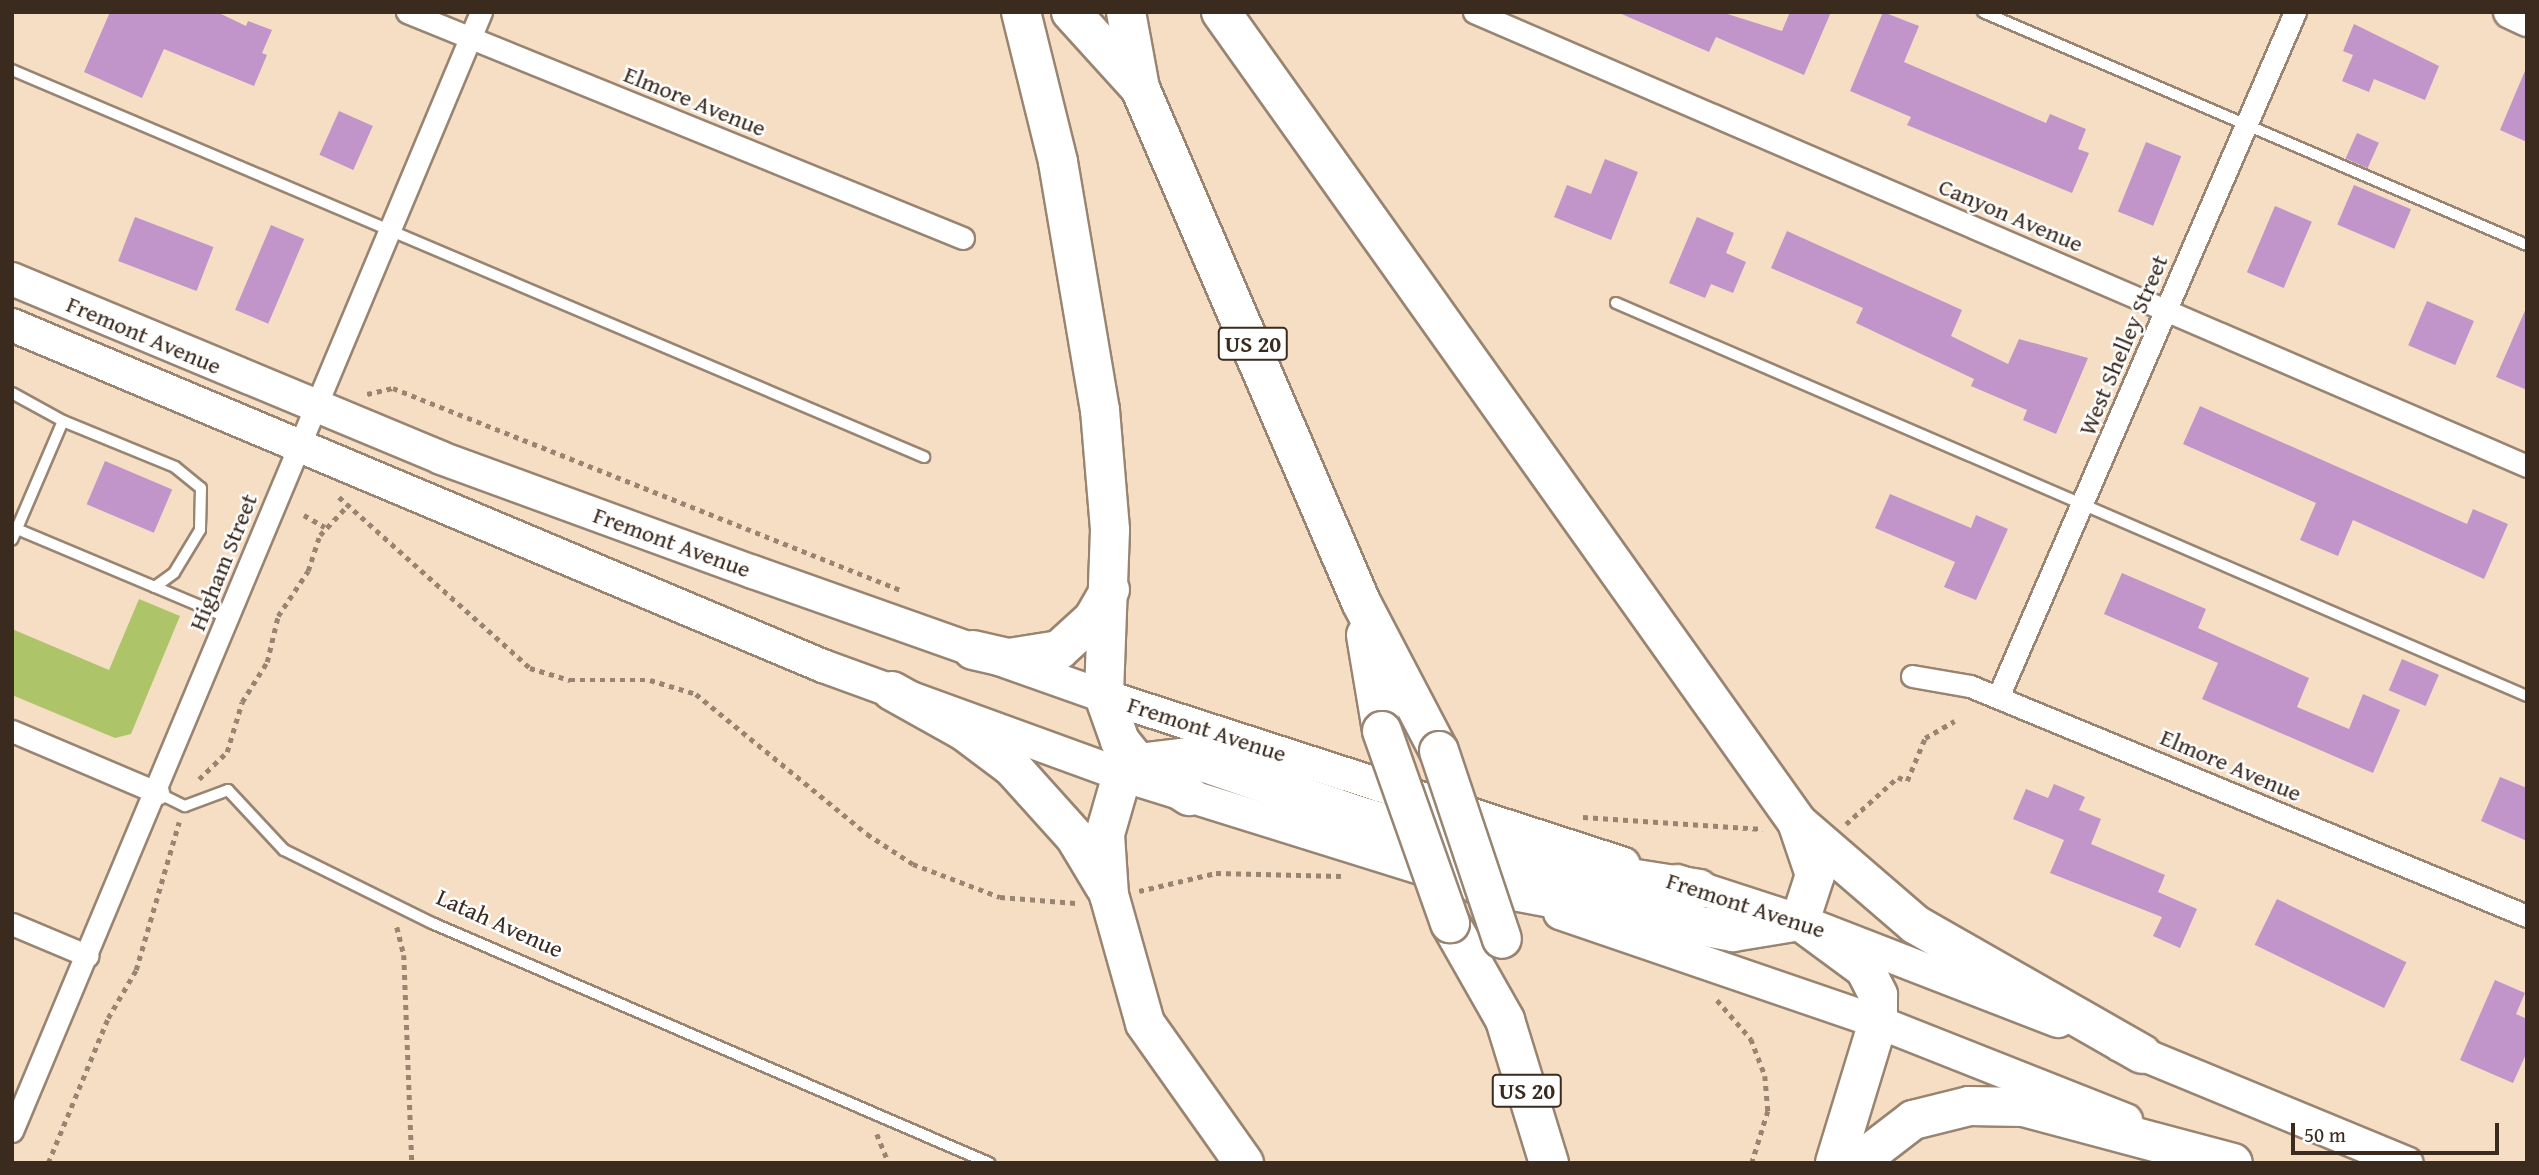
<!DOCTYPE html>
<html>
<head>
<meta charset="utf-8">
<style>
  body { margin:0 }
  #map { position:relative; width:2539px; height:1175px; overflow:hidden; background:#f5dec4; font-family:"Gentium Book Plus",serif }
  div>[style] { position:absolute }
  .green>* { inset:0; background:#aec468 }
  .building>* { inset:0; background:#c195c9; transform-origin:0 0 }
  .path>* { height:4.5px; margin-top:-2.25px; transform-origin:0; background:repeating-linear-gradient(90deg,#988471 0 5px,transparent 0 10px) }
  .roads { filter:drop-shadow(2px 0 #988471) drop-shadow(-2px 0 #988471) drop-shadow(0 2px #988471) drop-shadow(0 -2px #988471) }
  .lane>* { height:10px; margin:-5px; padding:0 5px; transform-origin:5px; border-radius:5px; background:#fff }
  .street>* { height:21px; margin:-10.5px; padding:0 10.5px; transform-origin:10.5px; border-radius:10.5px; background:#fff }
  .secondary>* { height:32px; margin:-16px; padding:0 16px; transform-origin:16px; border-radius:16px; background:#fff }
  .highway>* { height:38px; margin:-19px; padding:0 19px; transform-origin:19px; border-radius:19px; background:#fff }
  .bridges { filter:drop-shadow(2px 0 #988471) drop-shadow(-2px 0 #988471) drop-shadow(0 2px #988471) drop-shadow(0 -2px #988471) }
  .highway-bridge>* { height:38px; margin:-19px; padding:0 19px; transform-origin:19px; border-radius:19px; background:#fff }
  span { translate:-50% -50%; white-space:nowrap; text-align:center; line-height:1.15; -webkit-text-stroke:5px #fff; paint-order:stroke }
  .shield-label span { padding:2px 5px; background:#fff; border:2px solid; border-radius:5px; -webkit-text-stroke-width:0 }
  .shield-label { font-size:23px; color:#3b2a1e; font-weight:700 }
  .street-label { font-size:24px; color:#3b2a1e }
  .frame { position:absolute; inset:0; border:14px solid #3b2a1e; pointer-events:none }
  .scale { position:absolute; left:2291px; top:1123px; width:208px; height:32px; box-sizing:border-box; border:4px solid #3b2a1e; border-top:0; padding-left:9px; font-size:21px; line-height:24px; white-space:nowrap; color:#3b2a1e; -webkit-text-stroke:5px #fff; paint-order:stroke }
</style>
</head>
<body>
<div id="map">
  <div class="green">
    <div style="clip-path:polygon(139px 599px,180px 616px,131px 734px,115px 738px,12px 695px,12px 629px,109px 670px)"></div>
  </div>
  <div class="building">
    <div style="clip-path:polygon(110px 12px,217px 12px,246px 26px,248px 21px,272px 30px,262px 53px,267px 55px,254px 86px,164px 49px,142px 98px,84px 72px)"></div>
    <div style="clip-path:polygon(1617px 12px,1721px 12px,1782px 31px,1790px 12px,1831px 12px,1804px 75px,1716px 37px,1709px 52px)"></div>
    <div style="clip-path:polygon(1883px 12px,1919px 26px,1904px 62px,2046px 123px,2050px 114px,2086px 129px,2078px 149px,2089px 153px,2072px 193px,1907px 125px,1911px 117px,1850px 91px)"></div>
    <div style="clip-path:polygon(2354px 24px,2439px 66px,2425px 100px,2374px 79px,2369px 92px,2342px 81px,2353px 55px,2343px 51px)"></div>
    <div style="clip-path:polygon(2527px 66px,2527px 142px,2500px 130px)"></div>
    <div style="left:339px;top:111px;width:37px;height:48px;rotate:24deg"></div>
    <div style="left:2357px;top:133px;width:24px;height:28px;rotate:24deg"></div>
    <div style="left:2146px;top:142px;width:38px;height:75px;rotate:22deg"></div>
    <div style="clip-path:polygon(1605px 159px,1638px 172px,1611px 240px,1554px 217px,1567px 185px,1591px 194px)"></div>
    <div style="left:2354px;top:185px;width:62px;height:43px;rotate:23deg"></div>
    <div style="left:2275px;top:206px;width:40px;height:72px;rotate:23deg"></div>
    <div style="left:135px;top:217px;width:84px;height:47px;rotate:21deg"></div>
    <div style="clip-path:polygon(1697px 217px,1734px 233px,1726px 253px,1746px 262px,1733px 293px,1711px 284px,1705px 298px,1669px 283px)"></div>
    <div style="left:271px;top:225px;width:36px;height:92px;rotate:23deg"></div>
    <div style="clip-path:polygon(1787px 231px,1962px 310px,1951px 336px,2008px 364px,2019px 339px,2088px 358px,2056px 434px,2023px 420px,2027px 410px,1971px 386px,1974px 379px,1856px 323px,1863px 308px,1771px 268px)"></div>
    <div style="left:2427px;top:301px;width:51px;height:48px;rotate:23deg"></div>
    <div style="clip-path:polygon(2527px 306px,2527px 390px,2496px 377px)"></div>
    <div style="clip-path:polygon(2200px 406px,2467px 524px,2473px 509px,2508px 524px,2484px 579px,2353px 520px,2338px 556px,2300px 540px,2316px 503px,2183px 444px)"></div>
    <div style="left:105px;top:461px;width:73px;height:47px;rotate:23deg"></div>
    <div style="clip-path:polygon(1890px 494px,1971px 528px,1976px 515px,2008px 529px,1976px 600px,1944px 587px,1955px 562px,1875px 528px)"></div>
    <div style="clip-path:polygon(2122px 573px,2206px 609px,2198px 628px,2309px 678px,2297px 707px,2349px 729px,2363px 694px,2400px 710px,2373px 773px,2202px 699px,2218px 663px,2104px 614px)"></div>
    <div style="left:2402px;top:659px;width:40px;height:34px;rotate:23deg"></div>
    <div style="clip-path:polygon(2500px 777px,2527px 788px,2527px 841px,2481px 821px)"></div>
    <div style="clip-path:polygon(2054px 784px,2085px 797px,2079px 810px,2101px 819px,2091px 844px,2165px 875px,2158px 892px,2197px 909px,2180px 948px,2153px 936px,2162px 917px,2050px 873px,2064px 840px,2013px 819px,2026px 789px,2048px 798px)"></div>
    <div style="left:2277px;top:899px;width:144px;height:51px;rotate:26deg"></div>
    <div style="clip-path:polygon(2495px 980px,2525px 993px,2516px 1014px,2527px 1019px,2527px 1052px,2513px 1083px,2460px 1060px)"></div>
  </div>
  <div class="path">
    <div style="left:367px;top:394px;width:27px;rotate:-13deg"></div>
    <div style="left:393px;top:388px;width:549px;rotate:21.7deg"></div>
    <div style="left:339px;top:497px;width:256px;rotate:41.8deg"></div>
    <div style="left:530px;top:668px;width:42px;rotate:16.7deg"></div>
    <div style="left:570px;top:680px;width:80px"></div>
    <div style="left:650px;top:680px;width:48px;rotate:16.9deg"></div>
    <div style="left:696px;top:694px;width:221px;rotate:39.3deg"></div>
    <div style="left:867px;top:834px;width:55px;rotate:33.1deg"></div>
    <div style="left:913px;top:864px;width:93px;rotate:20.8deg"></div>
    <div style="left:1000px;top:897px;width:76px;rotate:4.5deg"></div>
    <div style="left:304px;top:515px;width:24px;rotate:30deg"></div>
    <div style="left:199px;top:779px;width:39px;rotate:-44deg"></div>
    <div style="left:227px;top:752px;width:52px;rotate:-73.3deg"></div>
    <div style="left:242px;top:702px;width:47px;rotate:-58deg"></div>
    <div style="left:267px;top:662px;width:47px;rotate:-76.6deg"></div>
    <div style="left:278px;top:616px;width:54px;rotate:-56.3deg"></div>
    <div style="left:308px;top:571px;width:38px;rotate:-72deg"></div>
    <div style="left:320px;top:535px;width:42px;rotate:-46.9deg"></div>
    <div style="left:1583px;top:817px;width:180px;rotate:3.8deg"></div>
    <div style="left:1846px;top:824px;width:70px;rotate:-42.1deg"></div>
    <div style="left:1898px;top:777px;width:10px;rotate:24deg"></div>
    <div style="left:1907px;top:781px;width:47px;rotate:-67.3deg"></div>
    <div style="left:1925px;top:738px;width:34px;rotate:-30deg"></div>
    <div style="left:1139px;top:891px;width:79px;rotate:-13.2deg"></div>
    <div style="left:1216px;top:873px;width:125px;rotate:1.4deg"></div>
    <div style="left:397px;top:927px;width:29px;rotate:76deg"></div>
    <div style="left:404px;top:955px;width:208px;rotate:87.8deg"></div>
    <div style="left:1717px;top:1000px;width:52px;rotate:48.9deg"></div>
    <div style="left:1751px;top:1039px;width:40px;rotate:69deg"></div>
    <div style="left:1765px;top:1076px;width:35px;rotate:85deg"></div>
    <div style="left:1768px;top:1111px;width:54px;rotate:107.1deg"></div>
    <div style="left:877px;top:1134px;width:31px;rotate:68deg"></div>
    <div style="left:48px;top:1163px;width:157px;rotate:-67.5deg"></div>
    <div style="left:108px;top:1018px;width:56px;rotate:-59.7deg"></div>
    <div style="left:136px;top:970px;width:154px;rotate:-73.8deg"></div>
  </div>
  <div class="roads">
    <div class="lane">
      <div style="left:1983px;top:12px;width:592px;rotate:23.19deg"></div>
      <div style="left:12px;top:70px;width:991px;rotate:22.99deg"></div>
      <div style="left:1616px;top:303px;width:992px;rotate:23.34deg"></div>
      <div style="left:12px;top:393px;width:58px;rotate:28.8deg"></div>
      <div style="left:63px;top:421px;width:129px;rotate:113.2deg"></div>
      <div style="left:63px;top:421px;width:121px;rotate:22.3deg"></div>
      <div style="left:175px;top:467px;width:33px;rotate:39deg"></div>
      <div style="left:201px;top:488px;width:42px;rotate:91.4deg"></div>
      <div style="left:200px;top:530px;width:50px;rotate:121.2deg"></div>
      <div style="left:174px;top:573px;width:24px;rotate:144deg"></div>
      <div style="left:17px;top:529px;width:230px;rotate:22.8deg"></div>
      <div style="left:158px;top:793px;width:30px;rotate:26deg"></div>
      <div style="left:185px;top:806px;width:46px;rotate:-20.4deg"></div>
      <div style="left:228px;top:790px;width:82px;rotate:47deg"></div>
      <div style="left:284px;top:850px;width:165px;rotate:26.3deg"></div>
      <div style="left:432px;top:923px;width:607px;rotate:23.31deg"></div>
    </div>
    <div class="street">
      <div style="left:407px;top:12px;width:600px;rotate:22.12deg"></div>
      <div style="left:1474px;top:12px;width:1147px;rotate:23.32deg"></div>
      <div style="left:1912px;top:676px;width:59px;rotate:9.8deg"></div>
      <div style="left:1970px;top:686px;width:603px;rotate:22.44deg"></div>
      <div style="left:1998px;top:697px;width:747px;rotate:-66.56deg"></div>
      <div style="left:12px;top:731px;width:159px;rotate:23deg"></div>
      <div style="left:12px;top:924px;width:82px;rotate:22.8deg"></div>
      <div style="left:12px;top:1131px;width:1213px;rotate:-67.26deg"></div>
    </div>
    <div class="secondary">
      <div style="left:2510px;top:12px;width:19px;rotate:25deg"></div>
      <div style="left:12px;top:279px;width:465px;rotate:22.6deg"></div>
      <div style="left:441px;top:458px;width:332px;rotate:20.1deg"></div>
      <div style="left:753px;top:572px;width:372px;rotate:19.5deg"></div>
      <div style="left:1104px;top:696px;width:546px;rotate:17.9deg"></div>
      <div style="left:12px;top:325px;width:880px;rotate:22.81deg"></div>
      <div style="left:823px;top:666px;width:318px;rotate:20deg"></div>
      <div style="left:1122px;top:775px;width:394px;rotate:17.3deg"></div>
      <div style="left:1677px;top:881px;width:129px;rotate:18deg"></div>
      <div style="left:1800px;top:921px;width:277px;rotate:21.2deg"></div>
      <div style="left:1560px;top:913px;width:336px;rotate:18.9deg"></div>
      <div style="left:1878px;top:1022px;width:267px;rotate:21.6deg"></div>
      <div style="left:2120px;top:1045px;width:310px;rotate:22.4deg"></div>
    </div>
    <div class="highway">
      <div style="left:1021px;top:12px;width:154px;rotate:76.1deg"></div>
      <div style="left:1058px;top:162px;width:252px;rotate:80.4deg"></div>
      <div style="left:1100px;top:410px;width:120px;rotate:85.2deg"></div>
      <div style="left:1110px;top:530px;width:166px;rotate:92.1deg"></div>
      <div style="left:1104px;top:696px;width:48px;rotate:70.4deg"></div>
      <div style="left:1120px;top:741px;width:28px;rotate:51deg"></div>
      <div style="left:1138px;top:763px;width:61px;rotate:32.9deg"></div>
      <div style="left:1071px;top:12px;width:103px;rotate:47.8deg"></div>
      <div style="left:1126px;top:12px;width:77px;rotate:79.6deg"></div>
      <div style="left:1140px;top:88px;width:559px;rotate:66.73deg"></div>
      <div style="left:1361px;top:602px;width:168px;rotate:62.4deg"></div>
      <div style="left:1221px;top:12px;width:994px;rotate:54.58deg"></div>
      <div style="left:1797px;top:822px;width:56px;rotate:71.2deg"></div>
      <div style="left:1815px;top:875px;width:48px;rotate:108.1deg"></div>
      <div style="left:1800px;top:921px;width:68px;rotate:170.7deg"></div>
      <div style="left:1733px;top:932px;width:261px;rotate:-169.4deg"></div>
      <div style="left:1366px;top:635px;width:97px;rotate:80.5deg"></div>
      <div style="left:973px;top:650px;width:37px;rotate:13deg"></div>
      <div style="left:1009px;top:658px;width:51px;rotate:-9.1deg"></div>
      <div style="left:1059px;top:650px;width:46px;rotate:-42.4deg"></div>
      <div style="left:1093px;top:619px;width:34px;rotate:-60deg"></div>
      <div style="left:892px;top:691px;width:82px;rotate:29.1deg"></div>
      <div style="left:964px;top:731px;width:60px;rotate:36.9deg"></div>
      <div style="left:1012px;top:767px;width:94px;rotate:48deg"></div>
      <div style="left:1075px;top:837px;width:58px;rotate:59deg"></div>
      <div style="left:1800px;top:825px;width:153px;rotate:40.8deg"></div>
      <div style="left:1916px;top:925px;width:260px;rotate:29.7deg"></div>
      <div style="left:1800px;top:921px;width:81px;rotate:36.4deg"></div>
      <div style="left:1865px;top:969px;width:29px;rotate:63deg"></div>
      <div style="left:1878px;top:995px;width:27px;rotate:90deg"></div>
      <div style="left:1878px;top:1022px;width:147px;rotate:107deg"></div>
      <div style="left:1450px;top:923px;width:112px;rotate:60.4deg"></div>
      <div style="left:1505px;top:1020px;width:150px;rotate:72.9deg"></div>
      <div style="left:1244px;top:1163px;width:171px;rotate:-125.3deg"></div>
      <div style="left:1145px;top:1023px;width:133px;rotate:-105.7deg"></div>
      <div style="left:1109px;top:895px;width:61px;rotate:-93.8deg"></div>
      <div style="left:1105px;top:834px;width:61px;rotate:-73.9deg"></div>
      <div style="left:1122px;top:775px;width:20px;rotate:-37deg"></div>
      <div style="left:1138px;top:763px;width:50px;rotate:-6.8deg"></div>
      <div style="left:1188px;top:757px;width:178px;rotate:19deg"></div>
      <div style="left:1356px;top:815px;width:177px;rotate:15.4deg"></div>
      <div style="left:1527px;top:862px;width:174px;rotate:8.9deg"></div>
      <div style="left:1857px;top:1163px;width:71px;rotate:-37.5deg"></div>
      <div style="left:1913px;top:1120px;width:58px;rotate:-14deg"></div>
      <div style="left:1969px;top:1106px;width:54px;rotate:1.1deg"></div>
      <div style="left:2023px;top:1107px;width:217px;rotate:14.9deg"></div>
    </div>
  </div>
  <div class="bridges">
    <div class="highway-bridge">
      <div style="left:1382px;top:731px;width:204px;rotate:70.5deg"></div>
      <div style="left:1439px;top:751px;width:198px;rotate:71.5deg"></div>
    </div>
  </div>
  <div class="shield-label">
    <span style="left:1253px;top:344px">US 20</span>
    <span style="left:1527px;top:1091px">US 20</span>
  </div>
  <div class="street-label">
    <span style="left:695px;top:101px;rotate:22deg">Elmore Avenue</span>
    <span style="left:2011px;top:215px;rotate:23deg">Canyon Avenue</span>
    <span style="left:144px;top:335px;rotate:23deg">Fremont Avenue</span>
    <span style="left:2123px;top:345px;rotate:-67deg">West Shelley Street</span>
    <span style="left:672px;top:542px;rotate:20deg">Fremont Avenue</span>
    <span style="left:223px;top:562px;rotate:-68deg">Higham Street</span>
    <span style="left:1207px;top:729px;rotate:18deg">Fremont Avenue</span>
    <span style="left:2231px;top:765px;rotate:23deg">Elmore Avenue</span>
    <span style="left:1746px;top:905px;rotate:18deg">Fremont Avenue</span>
    <span style="left:500px;top:923px;rotate:24deg">Latah Avenue</span>
  </div>
  <div class="frame"></div>
  <div class="scale">50 m</div>
</div>
</body>
</html>
